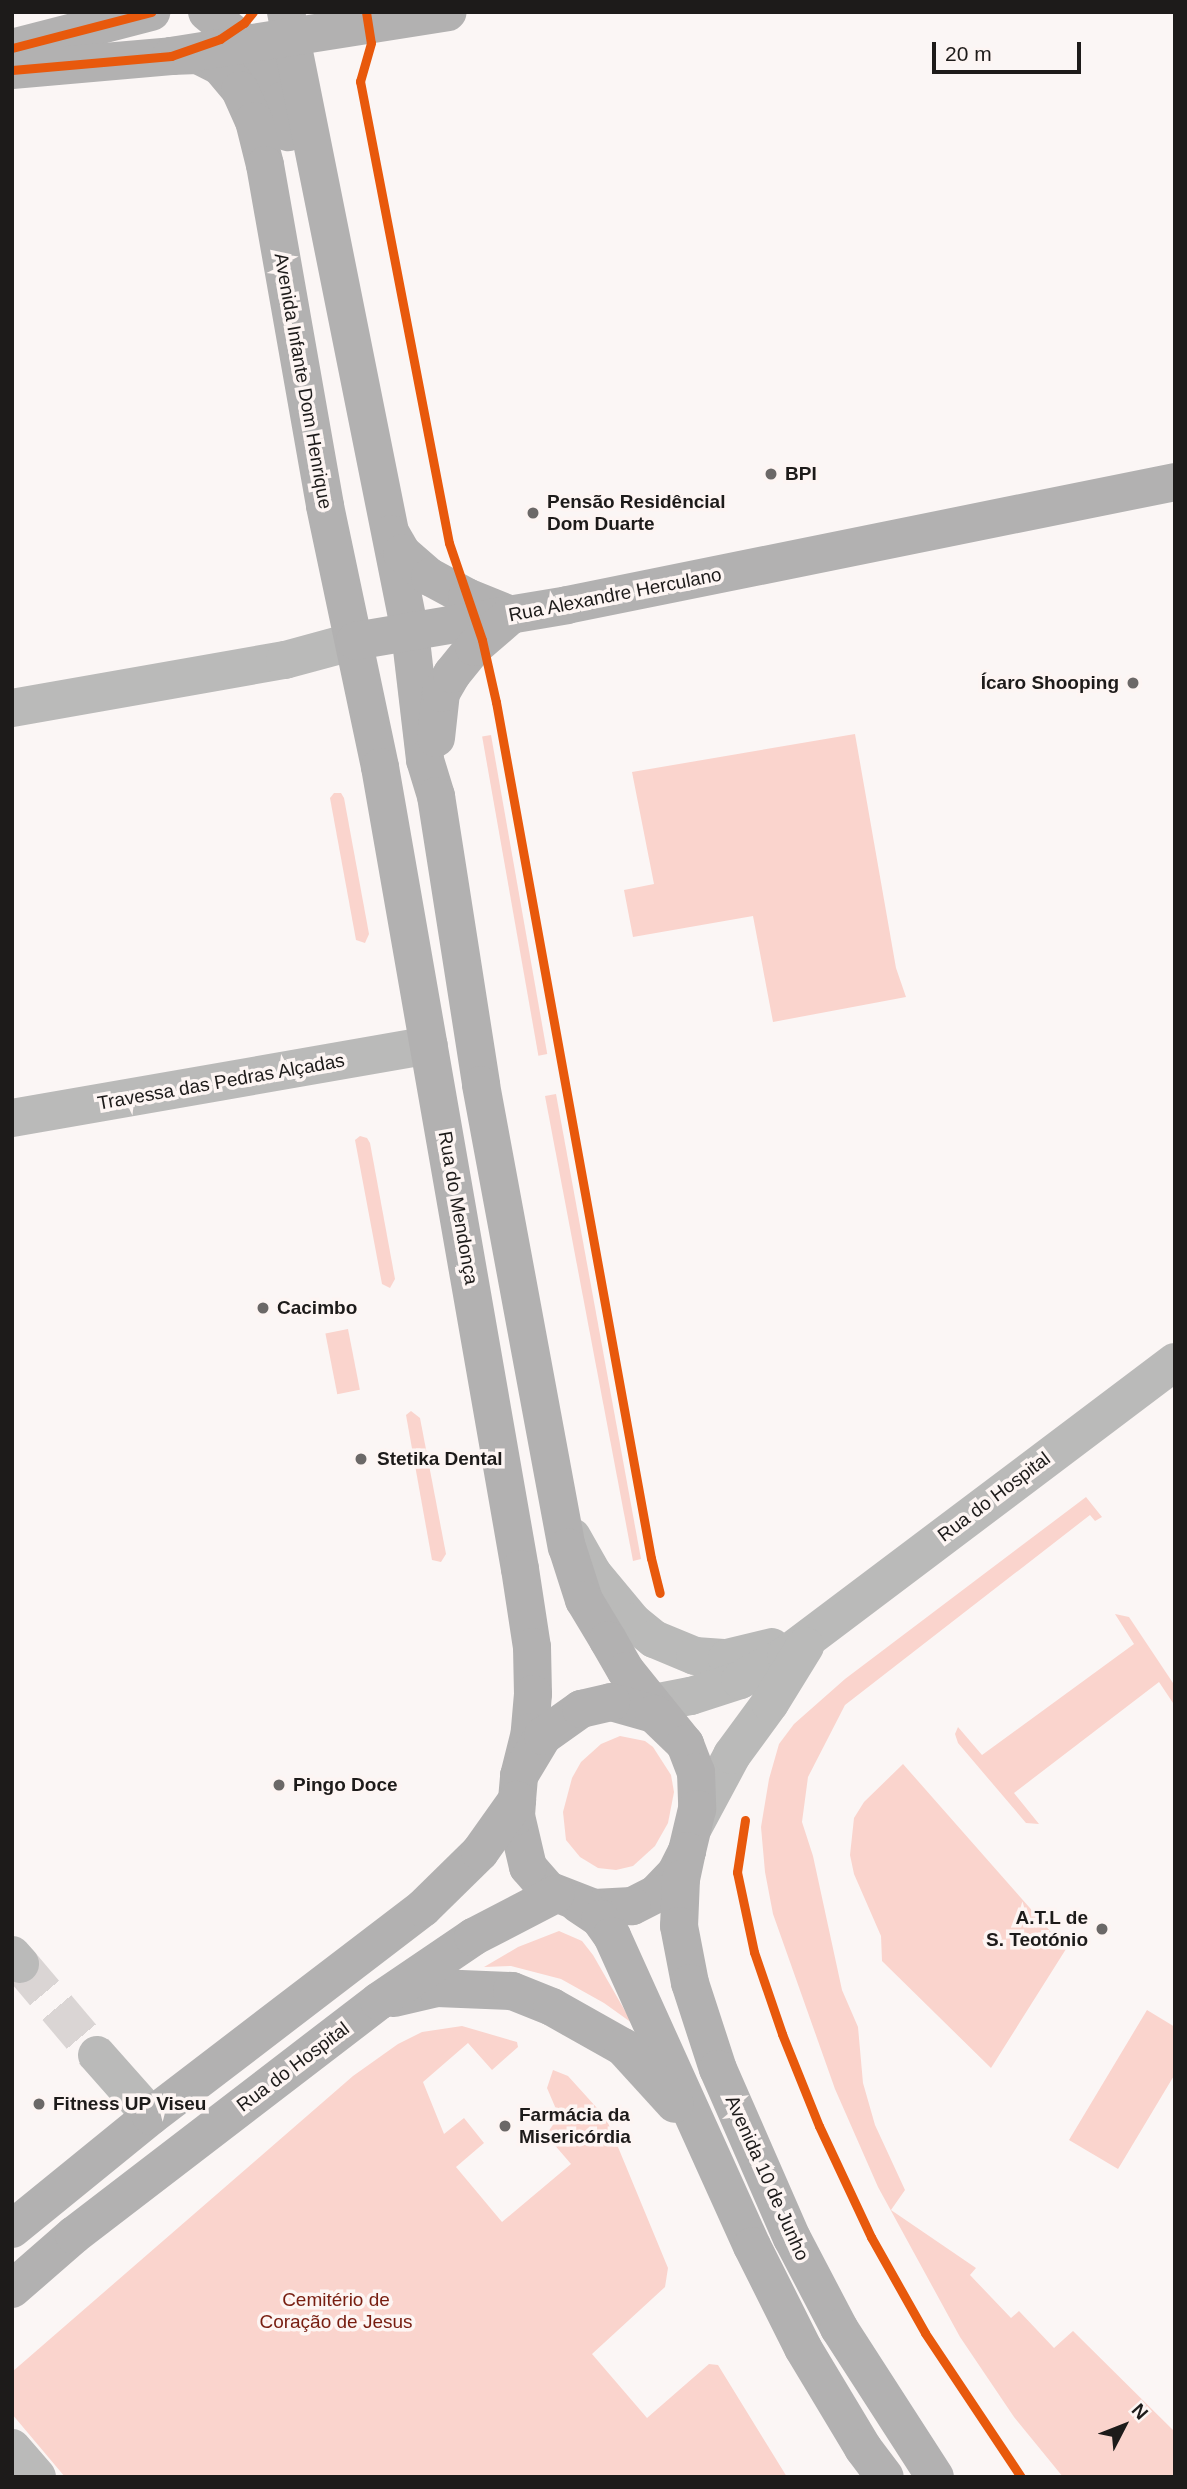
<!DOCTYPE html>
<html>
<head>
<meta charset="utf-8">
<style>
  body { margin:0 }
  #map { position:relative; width:1187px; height:2489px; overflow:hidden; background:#fbf6f5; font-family:Arial,sans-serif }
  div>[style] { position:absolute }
  .green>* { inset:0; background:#fad4cd; transform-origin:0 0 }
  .minor-tunnel>* { height:38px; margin-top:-19px; transform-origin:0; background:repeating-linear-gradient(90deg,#dad5d4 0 38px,transparent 0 57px) }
  .minor>* { height:38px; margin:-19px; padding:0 19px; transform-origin:19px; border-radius:19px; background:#babab9 }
  .major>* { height:38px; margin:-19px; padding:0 19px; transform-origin:19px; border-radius:19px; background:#b2b1b1 }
  .cycleway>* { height:9px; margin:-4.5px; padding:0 4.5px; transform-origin:4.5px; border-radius:4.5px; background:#e8590c }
  .dots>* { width:19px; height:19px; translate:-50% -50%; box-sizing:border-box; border:4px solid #fdf5f3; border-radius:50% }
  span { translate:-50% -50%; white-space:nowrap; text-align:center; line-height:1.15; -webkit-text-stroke:7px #fdf5f3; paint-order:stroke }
  .street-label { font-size:19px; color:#1d1b1a }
  .poi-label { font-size:19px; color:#1d1b1a; font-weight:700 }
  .left { translate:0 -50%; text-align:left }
  .right { translate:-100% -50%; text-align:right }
  .park-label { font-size:19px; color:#771d10 }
  .frame { position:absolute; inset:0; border:14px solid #1d1b1a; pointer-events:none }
  .north { position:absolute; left:1089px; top:2391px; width:70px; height:70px; -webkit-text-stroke:5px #fdf5f3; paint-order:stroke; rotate:48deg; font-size:19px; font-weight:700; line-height:28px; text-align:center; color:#1d1b1a }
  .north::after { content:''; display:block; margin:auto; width:24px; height:32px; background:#1d1b1a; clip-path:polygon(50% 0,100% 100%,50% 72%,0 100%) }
  .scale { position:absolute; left:932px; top:42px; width:149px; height:32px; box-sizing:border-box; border:4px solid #1d1b1a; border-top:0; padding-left:9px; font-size:21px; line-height:24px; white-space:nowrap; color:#1d1b1a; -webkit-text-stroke:5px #fdf5f3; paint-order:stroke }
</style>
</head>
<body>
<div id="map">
  <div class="green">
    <div style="clip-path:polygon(855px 734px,896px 968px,906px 997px,773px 1022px,753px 916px,633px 937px,624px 890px,654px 884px,632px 772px)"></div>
    <div style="left:491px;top:735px;width:324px;height:9px;rotate:80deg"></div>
    <div style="clip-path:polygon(334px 793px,341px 793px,344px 798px,369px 934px,365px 943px,356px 940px,330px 798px)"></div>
    <div style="clip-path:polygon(556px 1094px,641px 1559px,633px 1561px,545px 1096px)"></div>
    <div style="clip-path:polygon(360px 1136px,367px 1138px,370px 1143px,395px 1279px,390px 1288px,382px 1284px,355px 1140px)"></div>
    <div style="left:348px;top:1329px;width:62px;height:23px;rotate:79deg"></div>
    <div style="clip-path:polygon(411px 1411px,420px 1418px,446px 1554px,441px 1562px,432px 1560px,406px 1415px)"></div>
    <div style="clip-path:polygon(1086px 1497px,1102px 1517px,1095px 1521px,1090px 1515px,845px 1705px,808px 1777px,802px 1822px,813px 1856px,842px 1990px,858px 2027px,863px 2083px,875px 2125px,905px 2190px,891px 2210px,976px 2268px,970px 2275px,1011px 2318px,1019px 2311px,1054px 2348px,1073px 2331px,1175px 2432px,1175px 2477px,1063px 2477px,1014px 2417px,960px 2337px,878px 2187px,835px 2089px,773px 1914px,765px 1872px,761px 1827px,769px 1779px,779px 1744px,794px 1724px,845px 1679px)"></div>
    <div style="clip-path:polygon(1115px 1614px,1129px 1617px,1175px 1686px,1175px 1706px,1159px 1682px,1014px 1793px,1039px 1824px,1026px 1823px,958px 1743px,955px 1734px,958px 1727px,982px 1755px,1134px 1644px)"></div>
    <div style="clip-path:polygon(620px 1736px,645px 1741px,653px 1747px,671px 1775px,674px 1792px,668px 1823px,655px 1846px,633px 1866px,616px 1870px,598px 1868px,580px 1857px,566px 1840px,563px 1812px,572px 1778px,581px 1762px,601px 1744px)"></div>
    <div style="clip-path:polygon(903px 1764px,1066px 1949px,991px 2068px,882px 1961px,881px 1936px,854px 1874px,850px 1855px,854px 1818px,864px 1802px)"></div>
    <div style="clip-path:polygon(559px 1931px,582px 1941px,593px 1955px,632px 2023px,604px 2003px,561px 1979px,511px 1966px,484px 1967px,518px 1947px)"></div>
    <div style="clip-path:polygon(1147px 2010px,1175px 2027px,1175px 2074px,1118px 2169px,1069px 2140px)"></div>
    <div style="clip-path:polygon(462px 2026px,517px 2042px,518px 2047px,492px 2070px,468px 2043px,423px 2082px,444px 2134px,464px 2118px,484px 2143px,456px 2167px,502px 2222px,571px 2164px,546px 2135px,559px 2116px,547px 2088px,553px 2070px,568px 2076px,606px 2118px,668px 2268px,665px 2287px,592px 2354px,647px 2418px,709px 2364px,718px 2365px,787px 2477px,65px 2477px,12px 2414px,12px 2372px,353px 2076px,398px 2044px,422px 2032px)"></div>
  </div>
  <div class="minor-tunnel">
    <div style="left:20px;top:1964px;width:119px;rotate:49.8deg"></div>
  </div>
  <div class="minor">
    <div style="left:12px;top:708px;width:277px;rotate:-10deg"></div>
    <div style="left:285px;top:660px;width:73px;rotate:-15.2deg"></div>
    <div style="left:12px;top:1118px;width:423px;rotate:-9.9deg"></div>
    <div style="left:572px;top:1537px;width:43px;rotate:60.4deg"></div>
    <div style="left:593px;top:1574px;width:62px;rotate:50.2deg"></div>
    <div style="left:633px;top:1622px;width:27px;rotate:39deg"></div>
    <div style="left:654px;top:1639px;width:44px;rotate:22.5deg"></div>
    <div style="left:695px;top:1656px;width:32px;rotate:4deg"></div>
    <div style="left:727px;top:1658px;width:46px;rotate:-13.7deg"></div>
    <div style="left:623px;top:1703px;width:31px"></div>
    <div style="left:654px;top:1703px;width:38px;rotate:-11deg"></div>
    <div style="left:691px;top:1696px;width:52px;rotate:-18.1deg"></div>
    <div style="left:740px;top:1680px;width:52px;rotate:-28.5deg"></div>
    <div style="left:786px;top:1655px;width:487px;rotate:-37deg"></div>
    <div style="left:694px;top:1826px;width:81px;rotate:-61.8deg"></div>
    <div style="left:732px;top:1755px;width:64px;rotate:-53.8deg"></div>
    <div style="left:770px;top:1703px;width:67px;rotate:-58.4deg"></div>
    <div style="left:12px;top:1955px;width:12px;rotate:48deg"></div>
    <div style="left:97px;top:2055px;width:81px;rotate:48.5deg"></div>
    <div style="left:12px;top:2448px;width:38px;rotate:49deg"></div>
  </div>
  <div class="major">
    <div style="left:207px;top:12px;width:50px;rotate:39.4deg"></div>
    <div style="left:246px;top:44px;width:33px;rotate:52deg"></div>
    <div style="left:266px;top:70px;width:34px;rotate:64deg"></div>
    <div style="left:281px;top:101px;width:32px;rotate:77deg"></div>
    <div style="left:286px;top:12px;width:632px;rotate:78.69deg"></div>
    <div style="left:410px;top:632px;width:129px;rotate:83.3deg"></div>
    <div style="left:425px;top:760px;width:38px;rotate:73deg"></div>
    <div style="left:436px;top:796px;width:292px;rotate:81.1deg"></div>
    <div style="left:481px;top:1085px;width:470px;rotate:79.5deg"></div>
    <div style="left:567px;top:1547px;width:56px;rotate:72.2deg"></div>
    <div style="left:584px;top:1600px;width:47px;rotate:59deg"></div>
    <div style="left:608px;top:1640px;width:36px;rotate:60deg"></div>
    <div style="left:626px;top:1671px;width:94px;rotate:51.1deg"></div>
    <div style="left:12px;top:48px;width:144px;rotate:-14.5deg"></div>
    <div style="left:171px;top:56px;width:27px;rotate:-2deg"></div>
    <div style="left:198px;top:55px;width:25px;rotate:27deg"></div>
    <div style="left:220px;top:66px;width:31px;rotate:50deg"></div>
    <div style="left:240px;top:90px;width:34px;rotate:66deg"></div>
    <div style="left:254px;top:121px;width:45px;rotate:76deg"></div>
    <div style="left:265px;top:165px;width:346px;rotate:80deg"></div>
    <div style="left:325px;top:506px;width:267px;rotate:78.1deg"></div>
    <div style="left:380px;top:767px;width:814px;rotate:80.1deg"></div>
    <div style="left:520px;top:1569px;width:79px;rotate:81.3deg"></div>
    <div style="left:532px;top:1647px;width:47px;rotate:88.8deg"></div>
    <div style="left:533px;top:1694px;width:38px;rotate:95deg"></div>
    <div style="left:530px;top:1732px;width:45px;rotate:104deg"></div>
    <div style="left:12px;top:70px;width:160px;rotate:-5deg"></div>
    <div style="left:171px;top:56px;width:280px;rotate:-9deg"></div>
    <div style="left:391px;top:534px;width:22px;rotate:60deg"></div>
    <div style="left:402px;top:553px;width:37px;rotate:41deg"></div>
    <div style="left:430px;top:577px;width:42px;rotate:28.4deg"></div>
    <div style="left:467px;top:597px;width:48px;rotate:22.2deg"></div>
    <div style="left:355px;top:641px;width:215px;rotate:-9.6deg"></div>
    <div style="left:567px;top:605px;width:620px;rotate:-11.44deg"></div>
    <div style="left:436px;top:738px;width:45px;rotate:-83.7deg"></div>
    <div style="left:441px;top:693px;width:22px;rotate:-60deg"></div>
    <div style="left:452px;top:674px;width:35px;rotate:-51deg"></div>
    <div style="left:474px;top:647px;width:49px;rotate:-40.9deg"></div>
    <div style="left:611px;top:1702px;width:45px;rotate:15.6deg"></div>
    <div style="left:654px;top:1714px;width:43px;rotate:44.1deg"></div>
    <div style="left:685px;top:1744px;width:30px;rotate:69deg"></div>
    <div style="left:696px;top:1772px;width:37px;rotate:88deg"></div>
    <div style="left:697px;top:1809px;width:43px;rotate:103.4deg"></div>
    <div style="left:687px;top:1851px;width:25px;rotate:117deg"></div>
    <div style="left:676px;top:1873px;width:29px;rotate:134deg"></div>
    <div style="left:656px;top:1894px;width:27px;rotate:153deg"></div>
    <div style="left:632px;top:1906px;width:38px;rotate:177deg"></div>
    <div style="left:594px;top:1908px;width:49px;rotate:-158.6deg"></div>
    <div style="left:548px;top:1890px;width:30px;rotate:-131deg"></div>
    <div style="left:528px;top:1867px;width:52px;rotate:-103.2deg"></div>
    <div style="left:516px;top:1816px;width:16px;rotate:-86deg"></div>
    <div style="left:517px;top:1800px;width:24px;rotate:-85deg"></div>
    <div style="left:519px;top:1776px;width:47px;rotate:-59deg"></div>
    <div style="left:543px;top:1736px;width:47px;rotate:-35.4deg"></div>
    <div style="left:581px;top:1709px;width:31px;rotate:-13deg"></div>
    <div style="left:687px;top:1851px;width:29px;rotate:102deg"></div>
    <div style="left:681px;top:1879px;width:47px;rotate:92.4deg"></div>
    <div style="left:679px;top:1926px;width:58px;rotate:79.1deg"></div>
    <div style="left:690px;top:1983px;width:90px;rotate:72deg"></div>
    <div style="left:718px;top:2069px;width:184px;rotate:66.4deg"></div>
    <div style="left:792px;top:2238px;width:102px;rotate:62.4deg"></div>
    <div style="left:839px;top:2328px;width:177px;rotate:57.2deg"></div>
    <div style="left:578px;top:1904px;width:27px;rotate:34deg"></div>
    <div style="left:600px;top:1919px;width:21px;rotate:55deg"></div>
    <div style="left:612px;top:1936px;width:340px;rotate:65.7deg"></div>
    <div style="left:752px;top:2246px;width:114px;rotate:63.4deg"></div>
    <div style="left:803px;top:2348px;width:117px;rotate:59deg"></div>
    <div style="left:863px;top:2448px;width:36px;rotate:53deg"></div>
    <div style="left:394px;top:1998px;width:44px;rotate:-13.1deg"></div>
    <div style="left:437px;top:1988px;width:75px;rotate:2.3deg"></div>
    <div style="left:512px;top:1991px;width:43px;rotate:21.8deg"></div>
    <div style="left:552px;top:2007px;width:81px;rotate:29.4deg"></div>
    <div style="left:623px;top:2047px;width:77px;rotate:47.6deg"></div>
    <div style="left:12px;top:2229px;width:179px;rotate:-39.1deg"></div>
    <div style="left:151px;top:2116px;width:342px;rotate:-37.4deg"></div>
    <div style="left:423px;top:1908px;width:80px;rotate:-44.5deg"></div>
    <div style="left:480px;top:1852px;width:64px;rotate:-54.6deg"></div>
    <div style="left:12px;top:2289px;width:82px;rotate:-41.1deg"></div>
    <div style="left:74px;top:2235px;width:384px;rotate:-37.5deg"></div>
    <div style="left:379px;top:2001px;width:114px;rotate:-34.2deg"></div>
    <div style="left:473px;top:1937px;width:93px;rotate:-27.4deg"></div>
  </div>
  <div class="cycleway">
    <div style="left:366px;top:12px;width:31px;rotate:81deg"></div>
    <div style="left:371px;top:43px;width:40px;rotate:106deg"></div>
    <div style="left:360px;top:81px;width:470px;rotate:79.1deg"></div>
    <div style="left:449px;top:543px;width:102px;rotate:71.2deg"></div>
    <div style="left:482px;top:640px;width:64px;rotate:77.3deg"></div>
    <div style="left:496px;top:702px;width:870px;rotate:79.74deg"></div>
    <div style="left:651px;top:1558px;width:36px;rotate:76deg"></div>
    <div style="left:12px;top:48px;width:144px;rotate:-14.5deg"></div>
    <div style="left:12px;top:70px;width:160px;rotate:-5deg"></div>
    <div style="left:171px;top:56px;width:52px;rotate:-19.1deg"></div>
    <div style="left:220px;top:39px;width:29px;rotate:-34deg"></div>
    <div style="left:244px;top:23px;width:14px;rotate:-51deg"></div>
    <div style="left:745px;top:1820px;width:53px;rotate:98.7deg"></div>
    <div style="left:737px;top:1872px;width:82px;rotate:78deg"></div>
    <div style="left:754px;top:1952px;width:87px;rotate:71.1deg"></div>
    <div style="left:782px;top:2034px;width:99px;rotate:68.1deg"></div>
    <div style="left:819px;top:2126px;width:123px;rotate:64.9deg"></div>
    <div style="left:871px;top:2237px;width:110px;rotate:60.6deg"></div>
    <div style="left:925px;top:2333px;width:173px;rotate:56.3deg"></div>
  </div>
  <div class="dots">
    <div style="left:771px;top:474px;background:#6b6867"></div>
    <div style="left:533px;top:513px;background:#6b6867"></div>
    <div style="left:1133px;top:683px;background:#6b6867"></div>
    <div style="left:263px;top:1308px;background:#6b6867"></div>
    <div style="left:361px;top:1459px;background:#6b6867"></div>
    <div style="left:279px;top:1785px;background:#6b6867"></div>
    <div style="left:1102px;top:1929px;background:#6b6867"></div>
    <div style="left:39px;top:2104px;background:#6b6867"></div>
    <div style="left:505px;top:2126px;background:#6b6867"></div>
  </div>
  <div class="street-label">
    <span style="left:303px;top:381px;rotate:80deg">Avenida Infante Dom Henrique</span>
    <span style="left:615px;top:595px;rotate:-11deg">Rua Alexandre Herculano</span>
    <span style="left:221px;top:1082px;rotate:-10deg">Travessa das Pedras Alçadas</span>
    <span style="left:458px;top:1208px;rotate:80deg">Rua do Mendonça</span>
    <span style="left:994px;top:1497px;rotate:-37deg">Rua do Hospital</span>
    <span style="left:293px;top:2067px;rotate:-37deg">Rua do Hospital</span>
    <span style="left:767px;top:2178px;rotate:66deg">Avenida 10 de Junho</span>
  </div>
  <div class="poi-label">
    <span class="left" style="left:785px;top:474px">BPI</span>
    <span class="left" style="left:547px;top:513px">Pensão Residêncial<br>Dom Duarte</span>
    <span class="right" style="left:1119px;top:683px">Ícaro Shooping</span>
    <span class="left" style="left:277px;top:1308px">Cacimbo</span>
    <span class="left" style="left:377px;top:1459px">Stetika Dental</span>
    <span class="left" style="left:293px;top:1785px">Pingo Doce</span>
    <span class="right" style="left:1088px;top:1929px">A.T.L de<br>S. Teotónio</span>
    <span class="left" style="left:53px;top:2104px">Fitness UP Viseu</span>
    <span class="left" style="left:519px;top:2126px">Farmácia da<br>Misericórdia</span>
  </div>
  <div class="park-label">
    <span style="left:336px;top:2311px">Cemitério de<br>Coração de Jesus</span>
  </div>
  <div class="frame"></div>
  <div class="north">N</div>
  <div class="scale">20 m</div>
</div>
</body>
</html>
